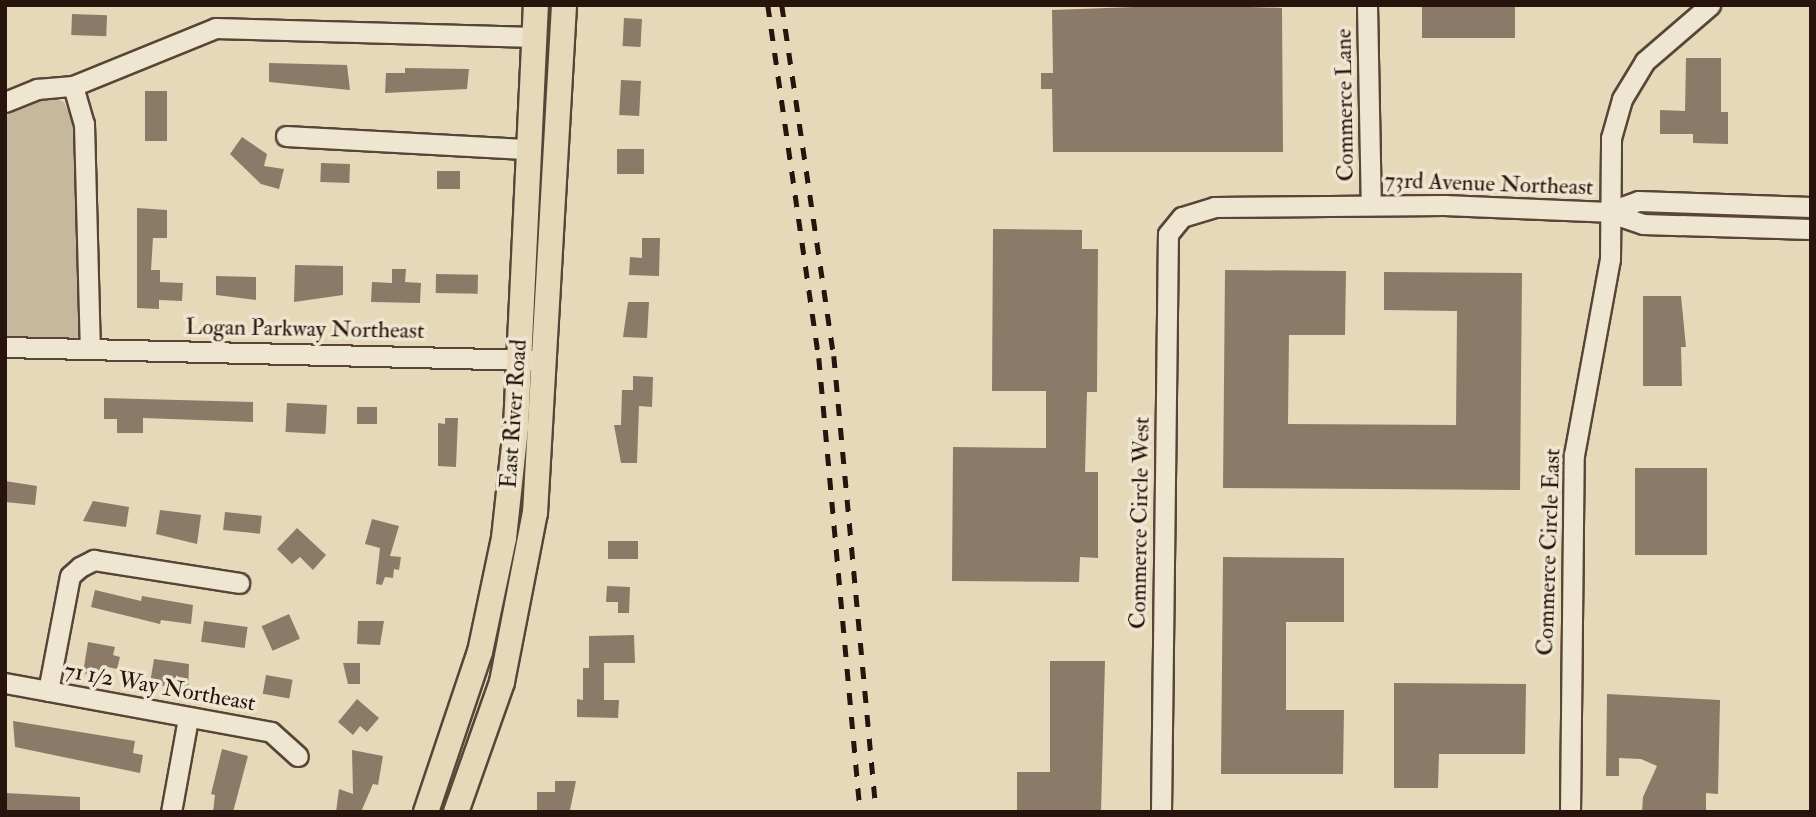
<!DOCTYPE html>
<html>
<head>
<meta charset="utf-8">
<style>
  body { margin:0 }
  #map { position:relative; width:1816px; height:817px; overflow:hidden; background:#e6d9ba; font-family:"IM FELL Double Pica",serif }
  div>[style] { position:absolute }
  .green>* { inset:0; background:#c6b89d }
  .building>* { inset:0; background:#8b7a67; transform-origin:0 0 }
  .roads { filter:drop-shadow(2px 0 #584538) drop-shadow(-2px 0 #584538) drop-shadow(0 2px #584538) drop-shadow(0 -2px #584538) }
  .minor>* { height:19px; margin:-9.5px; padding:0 9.5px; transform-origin:9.5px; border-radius:9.5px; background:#efe6d2 }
  .major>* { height:24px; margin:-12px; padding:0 12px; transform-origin:12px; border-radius:12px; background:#e6d9ba }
  .rail>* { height:4.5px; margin-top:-2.25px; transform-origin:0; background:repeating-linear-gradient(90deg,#28140d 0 12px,transparent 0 24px) }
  span { translate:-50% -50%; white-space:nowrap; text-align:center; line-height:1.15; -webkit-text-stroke:7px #efe6d2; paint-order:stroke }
  .street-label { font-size:23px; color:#28140d }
  .frame { position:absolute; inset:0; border:7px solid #28140d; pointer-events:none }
</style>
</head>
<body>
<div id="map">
  <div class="green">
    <div style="clip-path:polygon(51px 97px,64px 102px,78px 132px,83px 330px,75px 340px,5px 339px,5px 116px)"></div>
  </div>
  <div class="building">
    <div style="clip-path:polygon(1190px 5px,1282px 8px,1283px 152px,1053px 152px,1052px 89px,1041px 89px,1041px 73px,1053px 73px,1052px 10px)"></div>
    <div style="left:1422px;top:5px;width:93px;height:33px"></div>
    <div style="left:72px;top:14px;width:35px;height:21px;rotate:2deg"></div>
    <div style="left:624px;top:18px;width:18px;height:28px;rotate:3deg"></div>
    <div style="clip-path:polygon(1686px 58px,1721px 58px,1721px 112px,1728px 112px,1728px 144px,1693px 143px,1693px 134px,1660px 134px,1660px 110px,1685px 111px)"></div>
    <div style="clip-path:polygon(269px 63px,347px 65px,350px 90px,269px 82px)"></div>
    <div style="clip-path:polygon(405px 68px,469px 69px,467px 89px,385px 93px,386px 73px,405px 73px)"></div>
    <div style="left:621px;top:80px;width:20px;height:35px;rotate:3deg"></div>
    <div style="left:145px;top:91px;width:22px;height:50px"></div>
    <div style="clip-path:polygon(242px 137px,267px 154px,264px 166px,284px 169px,279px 189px,261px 184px,230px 154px)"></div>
    <div style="left:644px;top:149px;width:25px;height:27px;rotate:90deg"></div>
    <div style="left:321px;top:163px;width:29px;height:19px;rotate:2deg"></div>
    <div style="left:437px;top:171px;width:23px;height:18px"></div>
    <div style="clip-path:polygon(137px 208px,167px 210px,167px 238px,153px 238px,151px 270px,160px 270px,160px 282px,183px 283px,182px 301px,159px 300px,159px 309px,137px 308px)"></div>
    <div style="clip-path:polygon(993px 229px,1082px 230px,1082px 249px,1098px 249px,1097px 392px,1087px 392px,1085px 472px,1098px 472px,1098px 558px,1080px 557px,1079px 582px,952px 581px,953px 447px,1046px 448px,1046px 391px,992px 391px)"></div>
    <div style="clip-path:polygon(642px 238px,660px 238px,659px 276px,629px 275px,630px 257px,642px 258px)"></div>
    <div style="clip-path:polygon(295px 265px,343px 266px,343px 295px,294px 302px)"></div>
    <div style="clip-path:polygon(392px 269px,406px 269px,405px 282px,421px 283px,420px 303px,371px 302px,372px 282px,392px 283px)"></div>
    <div style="clip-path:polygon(1225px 270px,1346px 271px,1345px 335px,1289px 335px,1288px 424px,1456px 425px,1457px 311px,1384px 310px,1384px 272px,1522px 273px,1520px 490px,1223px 488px)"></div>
    <div style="left:436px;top:274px;width:42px;height:19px;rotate:1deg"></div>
    <div style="clip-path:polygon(216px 276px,256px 277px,256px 300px,216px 295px)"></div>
    <div style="clip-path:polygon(1643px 296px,1681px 296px,1686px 347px,1681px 347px,1682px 386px,1643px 386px)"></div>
    <div style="clip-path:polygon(628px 302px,649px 302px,647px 338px,623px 337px)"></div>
    <div style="clip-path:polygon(633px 376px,653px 377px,652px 407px,639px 406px,637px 463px,621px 463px,614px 425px,621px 425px,622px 390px,633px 390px)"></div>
    <div style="clip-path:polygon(104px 398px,253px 402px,253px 422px,143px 418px,143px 433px,117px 433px,117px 419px,104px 419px)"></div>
    <div style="left:287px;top:403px;width:40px;height:29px;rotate:3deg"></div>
    <div style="left:357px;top:407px;width:20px;height:17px"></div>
    <div style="clip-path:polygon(445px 418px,458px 418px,456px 467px,438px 466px,438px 423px,445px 424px)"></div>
    <div style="left:1635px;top:468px;width:72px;height:87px"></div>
    <div style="clip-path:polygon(5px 481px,37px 486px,35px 505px,5px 502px)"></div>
    <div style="clip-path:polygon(93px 501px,129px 507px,126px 527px,83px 521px)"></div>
    <div style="clip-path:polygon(160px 510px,201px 515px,197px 544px,156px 534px)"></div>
    <div style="left:225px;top:512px;width:37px;height:18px;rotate:6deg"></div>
    <div style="clip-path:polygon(372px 519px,399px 526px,390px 556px,401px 557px,399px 570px,394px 569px,393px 578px,385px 577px,382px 585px,376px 584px,380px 548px,365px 544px)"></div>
    <div style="clip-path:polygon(297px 528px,326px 555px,313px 570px,300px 557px,292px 564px,277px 549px)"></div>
    <div style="left:608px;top:541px;width:30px;height:18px"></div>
    <div style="clip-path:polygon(1223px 557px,1344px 558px,1344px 622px,1286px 622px,1286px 710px,1344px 710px,1343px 774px,1221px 774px)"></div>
    <div style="clip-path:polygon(607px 586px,630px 587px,629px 613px,618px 613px,618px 602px,606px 602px)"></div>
    <div style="clip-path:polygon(95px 590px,141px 601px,142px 596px,193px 605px,191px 624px,161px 620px,160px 624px,91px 607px)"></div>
    <div style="left:289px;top:614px;width:27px;height:30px;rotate:66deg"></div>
    <div style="left:204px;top:621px;width:44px;height:21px;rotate:8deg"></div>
    <div style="clip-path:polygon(358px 621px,384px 621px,380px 645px,357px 644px)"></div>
    <div style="clip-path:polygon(634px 635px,635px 663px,604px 663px,604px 700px,619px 700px,618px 718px,577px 717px,577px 699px,583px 700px,583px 668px,589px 668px,589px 636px)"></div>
    <div style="clip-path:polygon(88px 642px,115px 647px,113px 655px,120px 657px,117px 669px,103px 666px,102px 677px,83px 673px)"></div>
    <div style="clip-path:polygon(154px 659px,189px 664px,188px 691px,150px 683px)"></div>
    <div style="clip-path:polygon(1050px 661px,1105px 661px,1101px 812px,1017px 812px,1017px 772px,1050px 772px)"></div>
    <div style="clip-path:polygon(343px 663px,360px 663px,360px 684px,348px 684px)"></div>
    <div style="left:266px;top:675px;width:27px;height:19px;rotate:10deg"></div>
    <div style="clip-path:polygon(1394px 683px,1526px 684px,1525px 754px,1439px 754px,1438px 788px,1394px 788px)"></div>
    <div style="clip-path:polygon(1607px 694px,1720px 700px,1718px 794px,1706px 793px,1706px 812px,1642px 812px,1643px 797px,1657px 766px,1641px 759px,1619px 758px,1619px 776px,1606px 776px)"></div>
    <div style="clip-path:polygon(357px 699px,379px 718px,367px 732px,360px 726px,353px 735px,338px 722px)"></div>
    <div style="clip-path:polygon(13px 721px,135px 741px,133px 753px,143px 755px,140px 773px,15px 747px)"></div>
    <div style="clip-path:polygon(222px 749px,248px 756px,233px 812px,213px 812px,215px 795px,211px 794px)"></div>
    <div style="clip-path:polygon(352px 750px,383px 756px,378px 785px,373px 784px,361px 812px,336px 812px,339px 789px,353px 794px)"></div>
    <div style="clip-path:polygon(555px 781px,576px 781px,570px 810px,537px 810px,537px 792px,555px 792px)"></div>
    <div style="clip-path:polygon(5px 793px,80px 797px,80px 812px,5px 812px)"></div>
  </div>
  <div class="roads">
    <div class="minor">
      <div style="left:1367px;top:5px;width:200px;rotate:88.9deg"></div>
      <div style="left:73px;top:86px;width:40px;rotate:74deg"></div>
      <div style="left:84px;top:124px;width:225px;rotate:88.5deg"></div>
      <div style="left:5px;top:102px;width:35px;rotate:-22deg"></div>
      <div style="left:37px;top:89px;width:36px;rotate:-5deg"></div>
      <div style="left:73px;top:86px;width:154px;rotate:-22.1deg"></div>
      <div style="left:216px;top:28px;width:318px;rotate:1.6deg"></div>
      <div style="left:286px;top:136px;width:243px;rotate:3.1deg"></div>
      <div style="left:1608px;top:212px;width:32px;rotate:-20deg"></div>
      <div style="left:1638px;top:201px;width:173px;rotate:2deg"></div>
      <div style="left:5px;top:347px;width:527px;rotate:1.41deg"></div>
      <div style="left:5px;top:683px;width:270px;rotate:10.4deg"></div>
      <div style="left:271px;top:732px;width:36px;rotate:42deg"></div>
      <div style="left:48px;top:691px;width:117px;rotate:-79.2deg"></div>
      <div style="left:70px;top:576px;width:13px;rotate:-42deg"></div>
      <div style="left:80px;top:567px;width:16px;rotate:-27deg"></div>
      <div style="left:94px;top:560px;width:147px;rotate:9deg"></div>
      <div style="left:171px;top:812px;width:96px;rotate:-79.7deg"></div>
      <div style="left:1161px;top:812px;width:578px;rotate:-89.31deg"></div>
      <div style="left:1168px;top:234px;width:22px;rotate:-51deg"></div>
      <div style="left:1182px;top:217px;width:34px;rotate:-17deg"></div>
      <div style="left:1214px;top:207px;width:230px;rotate:-0.5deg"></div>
      <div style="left:1444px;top:205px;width:164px;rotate:2.4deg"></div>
      <div style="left:1608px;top:212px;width:37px;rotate:19deg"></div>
      <div style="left:1643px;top:224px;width:168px;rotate:1.7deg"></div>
      <div style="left:1570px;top:812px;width:357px;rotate:-89.4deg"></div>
      <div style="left:1574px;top:455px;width:199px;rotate:-79.6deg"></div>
      <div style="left:1610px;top:259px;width:121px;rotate:-89.5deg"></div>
      <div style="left:1611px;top:138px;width:41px;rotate:-74.2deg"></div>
      <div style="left:1622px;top:99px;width:44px;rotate:-58.8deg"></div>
      <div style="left:1645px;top:61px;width:86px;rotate:-40.7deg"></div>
    </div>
    <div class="major">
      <div style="left:426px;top:812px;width:169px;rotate:-71.4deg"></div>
      <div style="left:480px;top:652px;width:116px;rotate:-78.1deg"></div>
      <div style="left:504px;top:538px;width:112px;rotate:-83.8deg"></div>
      <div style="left:516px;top:427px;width:422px;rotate:-87.3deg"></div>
      <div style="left:456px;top:812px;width:138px;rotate:-70.5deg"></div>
      <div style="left:502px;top:682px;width:172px;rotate:-79deg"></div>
      <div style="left:535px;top:513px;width:509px;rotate:-86.73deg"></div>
    </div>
  </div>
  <div class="rail">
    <div style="left:768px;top:5px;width:357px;rotate:81.8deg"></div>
    <div style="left:819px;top:358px;width:456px;rotate:84.8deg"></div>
    <div style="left:782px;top:5px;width:355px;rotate:81.6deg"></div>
    <div style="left:834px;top:356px;width:458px;rotate:84.7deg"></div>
  </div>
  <div class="street-label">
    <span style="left:1345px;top:105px;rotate:-91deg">Commerce Lane</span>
    <span style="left:1489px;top:184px;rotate:2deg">73rd Avenue Northeast</span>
    <span style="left:305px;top:329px;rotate:1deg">Logan Parkway Northeast</span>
    <span style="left:514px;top:414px;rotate:-86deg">East River Road</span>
    <span style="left:1140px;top:523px;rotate:-89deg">Commerce Circle West</span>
    <span style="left:1549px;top:552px;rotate:-88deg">Commerce Circle East</span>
    <span style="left:160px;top:687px;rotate:10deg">71 1/2 Way Northeast</span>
  </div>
  <div class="frame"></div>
</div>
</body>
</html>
